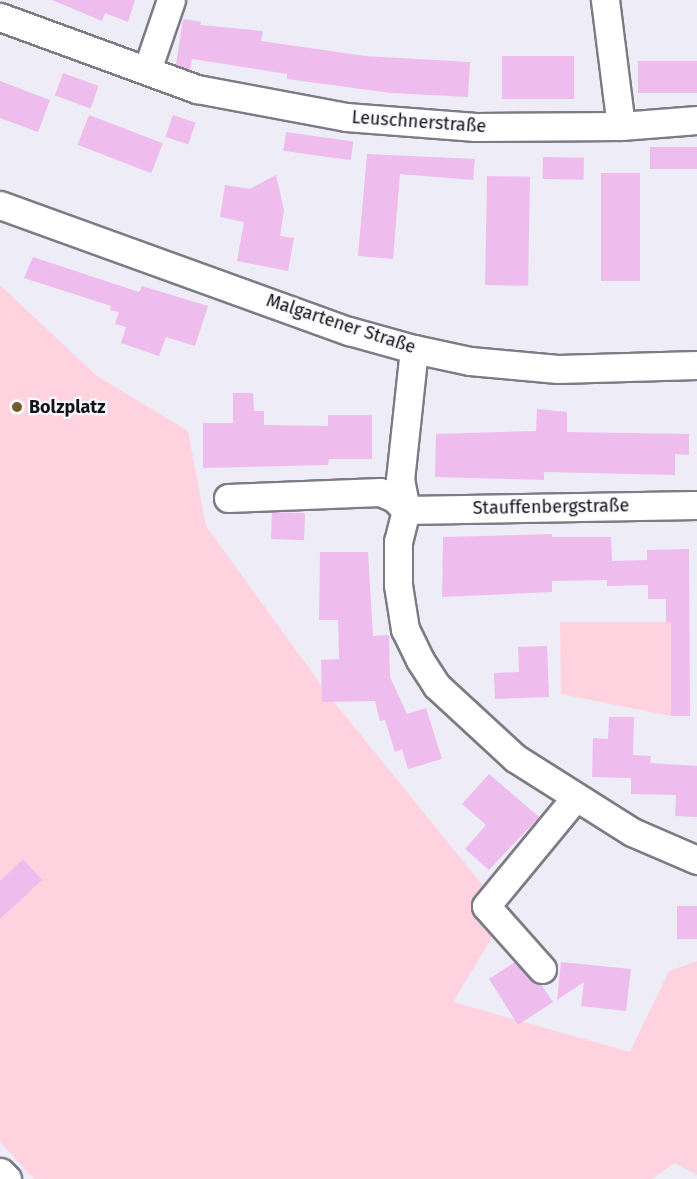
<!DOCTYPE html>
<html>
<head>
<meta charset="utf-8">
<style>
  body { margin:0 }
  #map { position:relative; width:697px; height:1179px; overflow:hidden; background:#eeecf7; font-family:"Fira Sans",sans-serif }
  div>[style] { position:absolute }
  .green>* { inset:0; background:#ffd2e0 }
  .building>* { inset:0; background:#eebded; transform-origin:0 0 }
  .roads { filter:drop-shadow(2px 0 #7d7b85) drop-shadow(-2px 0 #7d7b85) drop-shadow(0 2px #7d7b85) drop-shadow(0 -2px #7d7b85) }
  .minor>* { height:27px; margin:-13.5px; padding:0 13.5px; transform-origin:13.5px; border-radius:13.5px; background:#fff }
  .dots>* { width:16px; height:16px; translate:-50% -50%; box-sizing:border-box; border:3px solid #fbfaff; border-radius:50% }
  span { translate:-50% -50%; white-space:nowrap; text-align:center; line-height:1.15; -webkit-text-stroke:4.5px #fbfaff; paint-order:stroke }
  .street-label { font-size:18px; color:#141417 }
  .poi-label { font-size:18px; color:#141417; font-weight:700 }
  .left { translate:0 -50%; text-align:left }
</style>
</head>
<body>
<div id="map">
  <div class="green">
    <div style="clip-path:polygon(0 285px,97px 376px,188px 431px,206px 526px,330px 697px,506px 914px,453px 1002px,630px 1052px,669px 971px,697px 961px,697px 1175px,674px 1163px,652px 1179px,34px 1179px,0 1142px)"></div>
    <div style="clip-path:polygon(560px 622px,671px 622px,671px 716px,561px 694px)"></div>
  </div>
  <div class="building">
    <div style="clip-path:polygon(52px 0,135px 0,128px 22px,105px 13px,102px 21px)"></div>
    <div style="clip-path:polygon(183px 19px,201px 22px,200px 25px,263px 31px,261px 41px,365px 56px,470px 62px,468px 97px,391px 93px,287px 79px,287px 74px,192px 59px,190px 70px,176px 65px)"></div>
    <div style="left:502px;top:56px;width:72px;height:43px"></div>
    <div style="left:638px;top:61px;width:59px;height:32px"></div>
    <div style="left:63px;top:73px;width:38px;height:24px;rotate:20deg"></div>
    <div style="clip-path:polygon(0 81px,50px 100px,38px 132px,0 118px)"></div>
    <div style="left:89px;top:115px;width:79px;height:32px;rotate:21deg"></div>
    <div style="left:173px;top:115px;width:24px;height:23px;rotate:19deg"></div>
    <div style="left:286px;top:132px;width:68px;height:19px;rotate:8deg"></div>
    <div style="left:650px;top:147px;width:47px;height:22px"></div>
    <div style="clip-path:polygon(367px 154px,475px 159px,473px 180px,400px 174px,393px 259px,358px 256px)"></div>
    <div style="left:543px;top:157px;width:41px;height:22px;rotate:1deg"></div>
    <div style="left:601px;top:173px;width:39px;height:108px"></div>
    <div style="clip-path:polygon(276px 175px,284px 210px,280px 236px,294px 238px,288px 271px,237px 261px,244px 222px,220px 217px,225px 185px,250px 189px)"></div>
    <div style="left:487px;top:176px;width:43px;height:109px;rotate:1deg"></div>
    <div style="clip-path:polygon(33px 257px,139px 292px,142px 286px,208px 306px,195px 346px,166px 337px,159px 356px,121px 343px,126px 327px,115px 324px,119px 312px,110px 310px,111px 306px,24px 278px)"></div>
    <div style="clip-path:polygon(233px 393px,253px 393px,254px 411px,264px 411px,264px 425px,328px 426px,328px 415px,372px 415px,372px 459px,329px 459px,328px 465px,203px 468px,203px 423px,233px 423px)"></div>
    <div style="clip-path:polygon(537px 409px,567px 412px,567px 432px,689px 434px,689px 455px,675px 454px,675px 475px,544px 472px,544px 480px,435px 477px,436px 434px,536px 431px)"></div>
    <div style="left:272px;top:512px;width:33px;height:27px;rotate:2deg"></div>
    <div style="clip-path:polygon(552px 534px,552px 537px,611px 537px,612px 561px,647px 560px,647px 550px,689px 549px,690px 716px,671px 716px,671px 622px,666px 622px,666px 599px,648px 599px,648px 585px,607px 586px,607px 580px,552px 581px,552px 592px,442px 597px,443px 537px)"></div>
    <div style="clip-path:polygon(320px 552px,368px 552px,373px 636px,389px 635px,390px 677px,407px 714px,426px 708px,442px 759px,408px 769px,402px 749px,395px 752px,385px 720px,380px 721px,375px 701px,322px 702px,321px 660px,339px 659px,338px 620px,319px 620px)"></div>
    <div style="clip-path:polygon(547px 646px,549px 697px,495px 699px,494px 673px,519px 672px,518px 647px)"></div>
    <div style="clip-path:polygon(609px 717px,634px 717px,633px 755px,651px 756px,650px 763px,697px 766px,697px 817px,675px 816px,676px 795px,631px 794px,631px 778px,592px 777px,593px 738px,608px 739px)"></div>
    <div style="clip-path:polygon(489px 774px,539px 817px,489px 870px,465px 849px,486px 825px,462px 804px)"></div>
    <div style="clip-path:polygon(23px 859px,42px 880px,0 919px,0 881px)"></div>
    <div style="left:677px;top:906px;width:20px;height:33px"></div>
    <div style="clip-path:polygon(515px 962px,531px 980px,541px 984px,553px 1002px,518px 1025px,489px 979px)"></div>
    <div style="clip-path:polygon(561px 962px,631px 969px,626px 1011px,581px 1006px,584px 982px,557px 1000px)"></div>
  </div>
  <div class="roads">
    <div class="minor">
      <div style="left:605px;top:0;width:127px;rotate:82.8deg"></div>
      <div style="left:0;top:17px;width:210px;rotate:20.1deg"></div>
      <div style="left:197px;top:89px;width:152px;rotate:10.6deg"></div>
      <div style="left:346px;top:117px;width:130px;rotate:4.4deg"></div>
      <div style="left:476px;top:127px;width:145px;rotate:-0.4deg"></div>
      <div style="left:621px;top:126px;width:76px;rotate:-4.5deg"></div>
      <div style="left:147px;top:70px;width:74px;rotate:-71.1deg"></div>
      <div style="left:0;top:205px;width:371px;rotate:19.9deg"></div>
      <div style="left:349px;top:331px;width:67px;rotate:15.5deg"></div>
      <div style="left:414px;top:349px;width:57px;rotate:12.1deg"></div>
      <div style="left:470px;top:361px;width:88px;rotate:5.2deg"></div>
      <div style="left:558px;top:369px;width:139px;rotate:-1.6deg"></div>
      <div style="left:414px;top:349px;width:131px;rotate:96.1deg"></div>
      <div style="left:400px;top:479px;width:32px;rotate:79deg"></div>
      <div style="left:406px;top:510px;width:32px;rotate:104deg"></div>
      <div style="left:398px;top:541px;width:44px;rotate:90deg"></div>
      <div style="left:398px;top:585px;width:45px;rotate:81deg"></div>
      <div style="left:405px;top:629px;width:34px;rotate:64deg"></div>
      <div style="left:420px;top:660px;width:31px;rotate:57deg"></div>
      <div style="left:437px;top:686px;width:106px;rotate:42.7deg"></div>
      <div style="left:515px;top:758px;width:138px;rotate:32.3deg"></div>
      <div style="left:632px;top:832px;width:71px;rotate:23.3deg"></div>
      <div style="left:228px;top:498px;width:152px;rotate:-2.3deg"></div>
      <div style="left:380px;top:492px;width:15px;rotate:23deg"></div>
      <div style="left:394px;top:498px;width:17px;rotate:45deg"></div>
      <div style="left:406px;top:510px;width:291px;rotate:-1deg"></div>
      <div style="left:542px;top:969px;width:84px;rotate:-131.6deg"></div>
      <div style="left:486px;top:906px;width:140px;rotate:-50.5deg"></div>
      <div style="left:0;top:1172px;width:10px;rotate:45deg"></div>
    </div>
  </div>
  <div class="dots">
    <div style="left:17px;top:407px;background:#715d2c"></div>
  </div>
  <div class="street-label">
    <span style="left:419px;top:122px;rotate:4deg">Leuschnerstraße</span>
    <span style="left:341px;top:324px;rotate:18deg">Malgartener Straße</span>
    <span style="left:551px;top:507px;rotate:-1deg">Stauffenbergstraße</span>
  </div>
  <div class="poi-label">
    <span class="left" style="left:29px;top:407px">Bolzplatz</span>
  </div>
</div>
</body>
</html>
